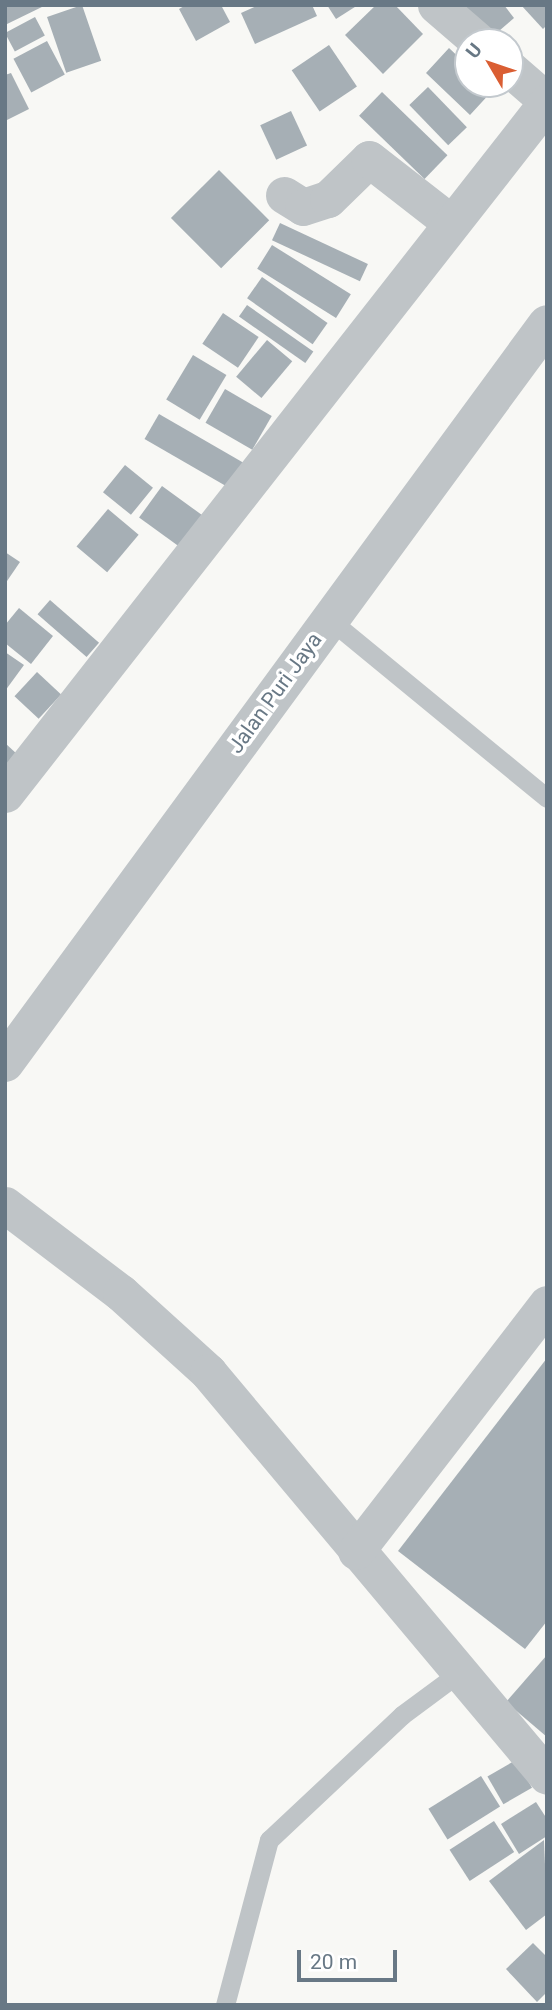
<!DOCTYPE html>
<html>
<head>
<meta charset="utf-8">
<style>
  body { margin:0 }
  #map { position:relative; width:552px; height:2010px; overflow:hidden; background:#f8f8f5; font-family:Roboto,sans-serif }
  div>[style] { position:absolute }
  .building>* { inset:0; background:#a6afb5; transform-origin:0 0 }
  .service>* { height:19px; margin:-9.5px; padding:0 9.5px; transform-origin:9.5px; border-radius:9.5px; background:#bfc4c7 }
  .minor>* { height:37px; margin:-18.5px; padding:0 18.5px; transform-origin:18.5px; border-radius:18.5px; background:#bfc4c7 }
  .tertiary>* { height:38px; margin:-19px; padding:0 19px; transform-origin:19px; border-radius:19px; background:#bfc4c7 }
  span { translate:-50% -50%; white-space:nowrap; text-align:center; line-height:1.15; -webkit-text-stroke:7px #fff; paint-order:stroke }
  .street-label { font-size:21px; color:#687885 }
  .frame { position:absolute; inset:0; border:7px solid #687885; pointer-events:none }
  .north { position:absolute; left:454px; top:28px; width:70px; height:70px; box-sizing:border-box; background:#fff; border:2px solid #c3c9ce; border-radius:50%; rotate:309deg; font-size:19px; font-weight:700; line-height:28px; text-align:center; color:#687885 }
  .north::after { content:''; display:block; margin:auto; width:24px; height:32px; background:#da5e33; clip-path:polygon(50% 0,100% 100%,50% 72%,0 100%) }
  .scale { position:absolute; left:297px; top:1950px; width:100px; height:32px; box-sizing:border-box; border:4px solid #687885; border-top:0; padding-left:9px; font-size:21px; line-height:24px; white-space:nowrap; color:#687885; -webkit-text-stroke:5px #fff; paint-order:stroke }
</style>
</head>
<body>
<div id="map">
  <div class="building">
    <div style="clip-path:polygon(5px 5px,46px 5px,5px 25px)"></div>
    <div style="left:82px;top:5px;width:59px;height:37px;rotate:71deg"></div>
    <div style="clip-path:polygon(186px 5px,221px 5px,230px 22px,196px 41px,179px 9px)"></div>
    <div style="clip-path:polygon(259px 5px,312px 5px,317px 16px,255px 44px,241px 13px)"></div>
    <div style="clip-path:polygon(327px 5px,358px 5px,336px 19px)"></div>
    <div style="clip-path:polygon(376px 5px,395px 5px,423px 34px,383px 74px,345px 35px)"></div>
    <div style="clip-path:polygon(464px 5px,504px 5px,514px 18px,492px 37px)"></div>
    <div style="clip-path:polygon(521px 5px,547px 5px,547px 25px,543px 29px)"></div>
    <div style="left:35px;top:17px;width:21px;height:34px;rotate:62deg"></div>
    <div style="left:47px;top:41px;width:38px;height:38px;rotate:62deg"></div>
    <div style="left:329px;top:45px;width:50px;height:45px;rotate:56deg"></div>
    <div style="clip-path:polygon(449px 48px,468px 66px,468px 84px,493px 90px,470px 115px,426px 73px)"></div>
    <div style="clip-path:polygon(11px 73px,29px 109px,5px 121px,5px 75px)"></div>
    <div style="left:428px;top:87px;width:56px;height:26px;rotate:46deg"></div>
    <div style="left:382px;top:92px;width:91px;height:33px;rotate:44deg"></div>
    <div style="left:291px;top:111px;width:38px;height:34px;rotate:65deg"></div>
    <div style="left:219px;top:170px;width:71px;height:68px;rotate:45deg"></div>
    <div style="left:280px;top:223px;width:97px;height:19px;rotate:25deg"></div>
    <div style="left:272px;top:245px;width:93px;height:28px;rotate:32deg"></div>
    <div style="left:262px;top:277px;width:80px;height:26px;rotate:35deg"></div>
    <div style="left:247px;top:305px;width:81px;height:14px;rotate:35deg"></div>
    <div style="left:223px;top:313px;width:43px;height:37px;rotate:34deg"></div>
    <div style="left:267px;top:340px;width:33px;height:48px;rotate:40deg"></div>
    <div style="left:193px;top:355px;width:39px;height:52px;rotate:31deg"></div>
    <div style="left:225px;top:389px;width:54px;height:39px;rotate:30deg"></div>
    <div style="left:159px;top:414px;width:99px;height:29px;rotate:30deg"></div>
    <div style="left:125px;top:465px;width:36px;height:35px;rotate:39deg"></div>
    <div style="left:162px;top:486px;width:52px;height:39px;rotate:36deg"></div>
    <div style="left:108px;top:509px;width:40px;height:49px;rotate:40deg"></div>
    <div style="clip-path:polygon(5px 552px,20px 562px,5px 584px)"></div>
    <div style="left:50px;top:600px;width:65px;height:19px;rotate:41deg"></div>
    <div style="clip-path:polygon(19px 608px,53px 636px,31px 664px,5px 643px,5px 625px)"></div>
    <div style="clip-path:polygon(5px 652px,24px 665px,5px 691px)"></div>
    <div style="left:37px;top:672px;width:33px;height:33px;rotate:43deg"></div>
    <div style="clip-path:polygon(5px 743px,18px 755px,5px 770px)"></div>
    <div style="clip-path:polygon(547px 1358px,547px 1621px,525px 1649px,398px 1551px)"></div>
    <div style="clip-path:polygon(547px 1655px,547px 1737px,506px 1702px)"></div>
    <div style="left:516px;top:1760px;width:32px;height:33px;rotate:60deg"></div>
    <div style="left:481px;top:1776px;width:36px;height:62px;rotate:58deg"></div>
    <div style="clip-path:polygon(536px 1802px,547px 1819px,547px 1836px,519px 1854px,501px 1824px)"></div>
    <div style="left:494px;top:1821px;width:37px;height:53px;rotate:57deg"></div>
    <div style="clip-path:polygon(544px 1840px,547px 1914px,526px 1930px,489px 1881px)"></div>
    <div style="clip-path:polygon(533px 1943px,547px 1957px,547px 1992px,537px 2002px,506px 1969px)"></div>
  </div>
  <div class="service">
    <div style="left:329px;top:619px;width:282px;rotate:39.4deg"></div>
    <div style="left:225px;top:2005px;width:171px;rotate:-75.1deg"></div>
    <div style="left:269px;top:1840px;width:183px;rotate:-43.2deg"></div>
    <div style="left:402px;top:1715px;width:67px;rotate:-36.5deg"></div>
  </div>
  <div class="minor">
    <div style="left:436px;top:5px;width:57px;rotate:40.7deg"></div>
    <div style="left:510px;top:69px;width:49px;rotate:40.9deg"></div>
    <div style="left:284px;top:195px;width:22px;rotate:32deg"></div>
    <div style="left:303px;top:207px;width:26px;rotate:-18deg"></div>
    <div style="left:328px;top:199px;width:57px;rotate:-44.3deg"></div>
    <div style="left:369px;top:159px;width:103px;rotate:37.9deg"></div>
    <div style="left:5px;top:794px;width:879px;rotate:-51.93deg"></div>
    <div style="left:5px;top:1205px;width:146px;rotate:37.2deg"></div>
    <div style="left:121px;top:1293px;width:118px;rotate:42.2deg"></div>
    <div style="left:208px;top:1372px;width:527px;rotate:50deg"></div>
    <div style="left:356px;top:1551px;width:312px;rotate:-52.3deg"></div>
  </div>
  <div class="tertiary">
    <div style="left:5px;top:1063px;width:916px;rotate:-53.74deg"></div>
  </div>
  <div class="street-label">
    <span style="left:275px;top:693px;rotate:-54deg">Jalan Puri Jaya</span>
  </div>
  <div class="frame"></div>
  <div class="north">U</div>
  <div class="scale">20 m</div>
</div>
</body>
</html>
